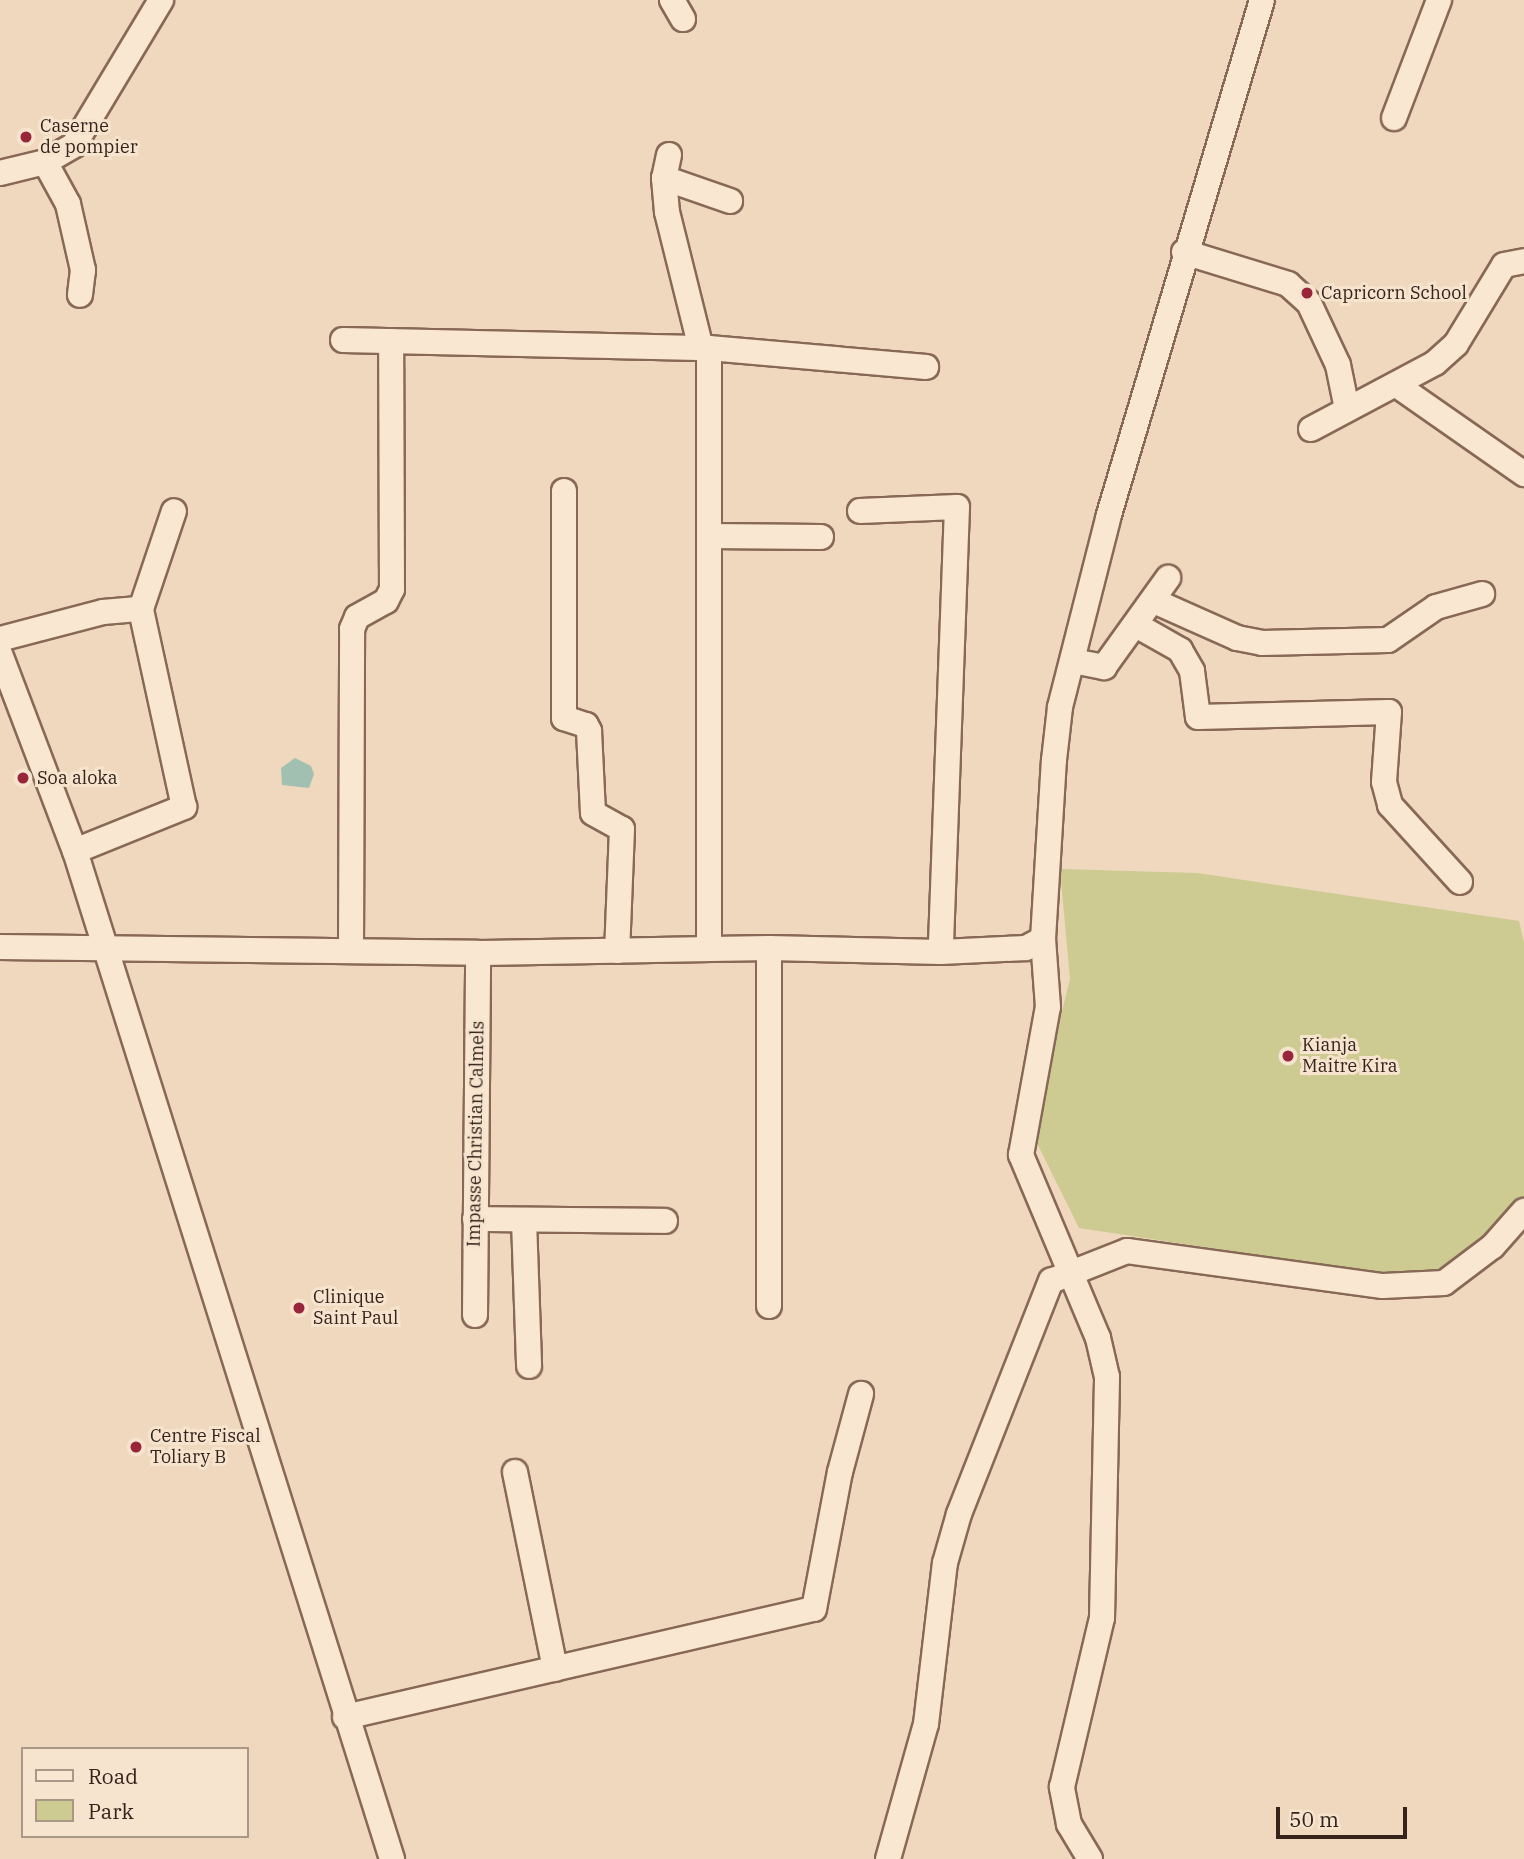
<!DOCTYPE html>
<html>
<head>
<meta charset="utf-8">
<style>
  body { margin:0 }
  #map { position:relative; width:1524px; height:1859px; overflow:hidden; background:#efd8be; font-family:"IBM Plex Serif",serif }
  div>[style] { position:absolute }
  .green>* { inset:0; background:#cdca92 }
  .water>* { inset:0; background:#a2c0b2 }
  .roads { filter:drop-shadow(2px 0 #886856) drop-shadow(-2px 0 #886856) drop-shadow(0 2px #886856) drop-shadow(0 -2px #886856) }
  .minor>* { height:24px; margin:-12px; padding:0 12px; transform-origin:12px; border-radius:12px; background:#fae7d1 }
  .dots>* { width:19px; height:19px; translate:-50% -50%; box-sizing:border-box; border:4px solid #f6e4ce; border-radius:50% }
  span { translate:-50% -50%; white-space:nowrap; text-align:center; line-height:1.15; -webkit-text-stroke:6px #f6e4ce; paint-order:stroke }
  .poi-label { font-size:18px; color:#36241c }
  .left { translate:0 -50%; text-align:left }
  .street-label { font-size:18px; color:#36241c }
  .legend { position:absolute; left:21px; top:1747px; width:228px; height:91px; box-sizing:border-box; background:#f6e4ce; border:2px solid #a99787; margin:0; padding:9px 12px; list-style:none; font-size:21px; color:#36241c }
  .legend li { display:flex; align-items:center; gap:14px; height:35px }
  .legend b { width:35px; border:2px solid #a99787 }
  .scale { position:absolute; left:1276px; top:1807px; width:131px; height:32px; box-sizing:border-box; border:4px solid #36241c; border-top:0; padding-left:9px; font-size:21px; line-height:24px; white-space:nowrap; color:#36241c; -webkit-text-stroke:5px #f6e4ce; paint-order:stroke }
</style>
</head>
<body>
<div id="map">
  <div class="green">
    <div style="clip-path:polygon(1060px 869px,1197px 873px,1519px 921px,1524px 943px,1524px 1199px,1465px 1265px,1428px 1281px,1079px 1228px,1032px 1133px,1070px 979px)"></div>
  </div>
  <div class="water">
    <div style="clip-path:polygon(295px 758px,311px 766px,314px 774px,309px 788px,282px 785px,281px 768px)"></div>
  </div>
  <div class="roads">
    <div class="minor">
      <div style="left:672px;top:0;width:22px;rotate:60deg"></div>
      <div style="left:1394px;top:118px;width:126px;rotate:-69.1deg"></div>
      <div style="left:669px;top:155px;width:24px;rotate:102deg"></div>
      <div style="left:664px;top:178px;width:34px;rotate:85deg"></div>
      <div style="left:667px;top:212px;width:140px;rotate:76deg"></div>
      <div style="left:45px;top:162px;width:48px;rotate:61.3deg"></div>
      <div style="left:68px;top:204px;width:68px;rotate:77.2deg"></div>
      <div style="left:83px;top:270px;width:25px;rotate:97deg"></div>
      <div style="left:0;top:173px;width:46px;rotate:-13.7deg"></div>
      <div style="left:45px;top:162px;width:34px;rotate:-30deg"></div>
      <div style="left:74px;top:145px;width:169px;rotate:-59deg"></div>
      <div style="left:664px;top:178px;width:70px;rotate:19.2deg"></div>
      <div style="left:1184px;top:252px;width:109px;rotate:17.1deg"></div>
      <div style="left:1288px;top:284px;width:28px;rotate:42deg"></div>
      <div style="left:1309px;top:303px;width:68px;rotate:64.9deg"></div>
      <div style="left:1338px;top:365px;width:45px;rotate:78.4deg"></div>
      <div style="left:343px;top:340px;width:366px;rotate:1.3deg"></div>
      <div style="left:709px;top:348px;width:218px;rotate:5deg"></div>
      <div style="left:709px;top:348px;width:601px;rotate:90deg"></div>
      <div style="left:1398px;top:386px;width:154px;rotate:34.9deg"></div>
      <div style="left:1311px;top:429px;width:140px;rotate:-28deg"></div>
      <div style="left:1435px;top:363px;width:28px;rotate:-42deg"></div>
      <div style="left:1456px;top:344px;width:92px;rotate:-58.7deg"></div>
      <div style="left:1504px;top:265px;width:20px;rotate:-11deg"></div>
      <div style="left:564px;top:491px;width:227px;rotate:90deg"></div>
      <div style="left:564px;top:718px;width:23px;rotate:18deg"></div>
      <div style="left:586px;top:725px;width:7px;rotate:63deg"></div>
      <div style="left:589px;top:731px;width:82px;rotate:87.2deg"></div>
      <div style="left:593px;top:813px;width:33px;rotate:29deg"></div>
      <div style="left:622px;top:829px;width:122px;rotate:92.3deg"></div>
      <div style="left:860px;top:511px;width:97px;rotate:-2.4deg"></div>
      <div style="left:957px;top:507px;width:445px;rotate:92.1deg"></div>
      <div style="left:709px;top:536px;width:112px;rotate:0.5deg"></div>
      <div style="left:1154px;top:601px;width:91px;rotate:24deg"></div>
      <div style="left:1237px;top:638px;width:25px;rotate:11deg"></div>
      <div style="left:1262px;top:643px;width:126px;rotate:-1.4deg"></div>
      <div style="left:1388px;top:640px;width:58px;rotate:-34.5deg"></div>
      <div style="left:1436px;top:607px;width:48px;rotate:-15.8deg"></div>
      <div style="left:1136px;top:625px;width:51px;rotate:29.6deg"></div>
      <div style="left:1180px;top:650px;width:24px;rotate:60deg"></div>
      <div style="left:1192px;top:671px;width:46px;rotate:82.6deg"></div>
      <div style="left:1198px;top:717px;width:191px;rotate:-1.5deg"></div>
      <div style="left:1389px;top:712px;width:70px;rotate:94.1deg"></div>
      <div style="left:1384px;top:782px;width:24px;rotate:75deg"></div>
      <div style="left:1390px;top:805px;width:104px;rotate:47.7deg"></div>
      <div style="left:0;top:639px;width:106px;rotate:-14.7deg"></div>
      <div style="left:103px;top:612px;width:38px;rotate:-5deg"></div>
      <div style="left:0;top:654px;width:211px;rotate:69.2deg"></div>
      <div style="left:75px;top:851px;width:1057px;rotate:72.54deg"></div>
      <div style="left:1073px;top:661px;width:32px;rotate:11deg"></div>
      <div style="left:1104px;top:667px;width:110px;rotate:-54.3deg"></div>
      <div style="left:75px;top:851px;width:118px;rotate:-22deg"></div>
      <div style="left:184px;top:807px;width:203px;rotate:-102.3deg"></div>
      <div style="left:141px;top:609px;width:103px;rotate:-71.4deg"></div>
      <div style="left:0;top:947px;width:478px;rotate:0.7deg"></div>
      <div style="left:478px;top:953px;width:291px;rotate:-1deg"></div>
      <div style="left:769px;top:948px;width:172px;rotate:1.3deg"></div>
      <div style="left:941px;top:952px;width:85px;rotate:-2.7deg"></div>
      <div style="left:1026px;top:948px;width:19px;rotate:-28deg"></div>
      <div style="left:769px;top:948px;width:358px;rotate:90deg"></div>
      <div style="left:351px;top:950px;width:321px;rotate:-89.8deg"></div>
      <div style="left:352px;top:629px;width:13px;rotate:-67deg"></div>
      <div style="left:357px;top:617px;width:33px;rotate:-29deg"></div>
      <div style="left:386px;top:601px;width:13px;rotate:-63deg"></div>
      <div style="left:392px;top:589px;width:248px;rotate:-90.2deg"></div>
      <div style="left:475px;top:1219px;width:190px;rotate:0.6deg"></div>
      <div style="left:524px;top:1220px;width:146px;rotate:88deg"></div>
      <div style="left:475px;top:1315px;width:362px;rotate:-89.5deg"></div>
      <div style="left:515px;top:1472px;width:201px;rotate:78.5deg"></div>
      <div style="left:345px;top:1717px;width:481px;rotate:-13deg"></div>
      <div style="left:814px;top:1609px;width:139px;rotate:-79.3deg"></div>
      <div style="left:840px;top:1472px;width:81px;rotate:-74.9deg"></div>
      <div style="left:888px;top:1859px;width:140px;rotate:-74.3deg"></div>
      <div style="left:926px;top:1724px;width:162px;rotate:-83.3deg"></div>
      <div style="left:945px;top:1563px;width:51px;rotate:-74.1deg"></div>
      <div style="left:959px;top:1514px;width:251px;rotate:-68.5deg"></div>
      <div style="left:1051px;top:1281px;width:82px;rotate:-21.5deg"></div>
      <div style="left:1127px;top:1251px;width:258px;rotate:7.8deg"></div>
      <div style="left:1383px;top:1286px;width:61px;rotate:-2.8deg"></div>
      <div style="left:1444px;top:1283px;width:61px;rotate:-37.1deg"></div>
      <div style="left:1493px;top:1246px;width:47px;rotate:-48.5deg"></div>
      <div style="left:1090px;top:1859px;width:41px;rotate:-121deg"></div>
      <div style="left:1069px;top:1824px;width:38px;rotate:-101deg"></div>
      <div style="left:1062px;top:1787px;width:174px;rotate:-76.7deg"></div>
      <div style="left:1102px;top:1618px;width:241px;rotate:-88.8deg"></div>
      <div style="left:1107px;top:1377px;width:40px;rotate:-103deg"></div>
      <div style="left:1098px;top:1338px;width:199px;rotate:-112.8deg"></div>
      <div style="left:1021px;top:1155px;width:150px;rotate:-79.7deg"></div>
      <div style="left:1048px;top:1007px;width:68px;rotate:-94.2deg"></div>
      <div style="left:1043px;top:939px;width:179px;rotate:-86.5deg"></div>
      <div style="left:1054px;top:760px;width:53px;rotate:-83.5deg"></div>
      <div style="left:1060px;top:707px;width:195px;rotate:-75.7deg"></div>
      <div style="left:1108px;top:518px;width:540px;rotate:-73.44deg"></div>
    </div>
  </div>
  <div class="dots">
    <div style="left:26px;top:137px;background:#982539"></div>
    <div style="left:1307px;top:293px;background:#982539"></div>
    <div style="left:23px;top:778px;background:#982539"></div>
    <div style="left:1288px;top:1056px;background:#982539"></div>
    <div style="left:299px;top:1308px;background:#982539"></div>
    <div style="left:136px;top:1447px;background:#982539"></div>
  </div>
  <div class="poi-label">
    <span class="left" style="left:40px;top:137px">Caserne<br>de pompier</span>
    <span class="left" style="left:1321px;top:293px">Capricorn School</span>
    <span class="left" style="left:37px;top:778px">Soa aloka</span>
    <span class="left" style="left:1302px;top:1056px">Kianja<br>Maitre Kira</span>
    <span class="left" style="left:313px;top:1308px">Clinique<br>Saint Paul</span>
    <span class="left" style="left:150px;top:1447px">Centre Fiscal<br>Toliary B</span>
  </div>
  <div class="street-label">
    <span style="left:476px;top:1134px;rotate:-89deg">Impasse Christian Calmels</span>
  </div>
  <ul class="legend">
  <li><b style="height:9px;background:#fae7d1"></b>Road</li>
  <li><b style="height:19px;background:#cdca92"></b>Park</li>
  </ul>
  <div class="scale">50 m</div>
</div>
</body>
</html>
